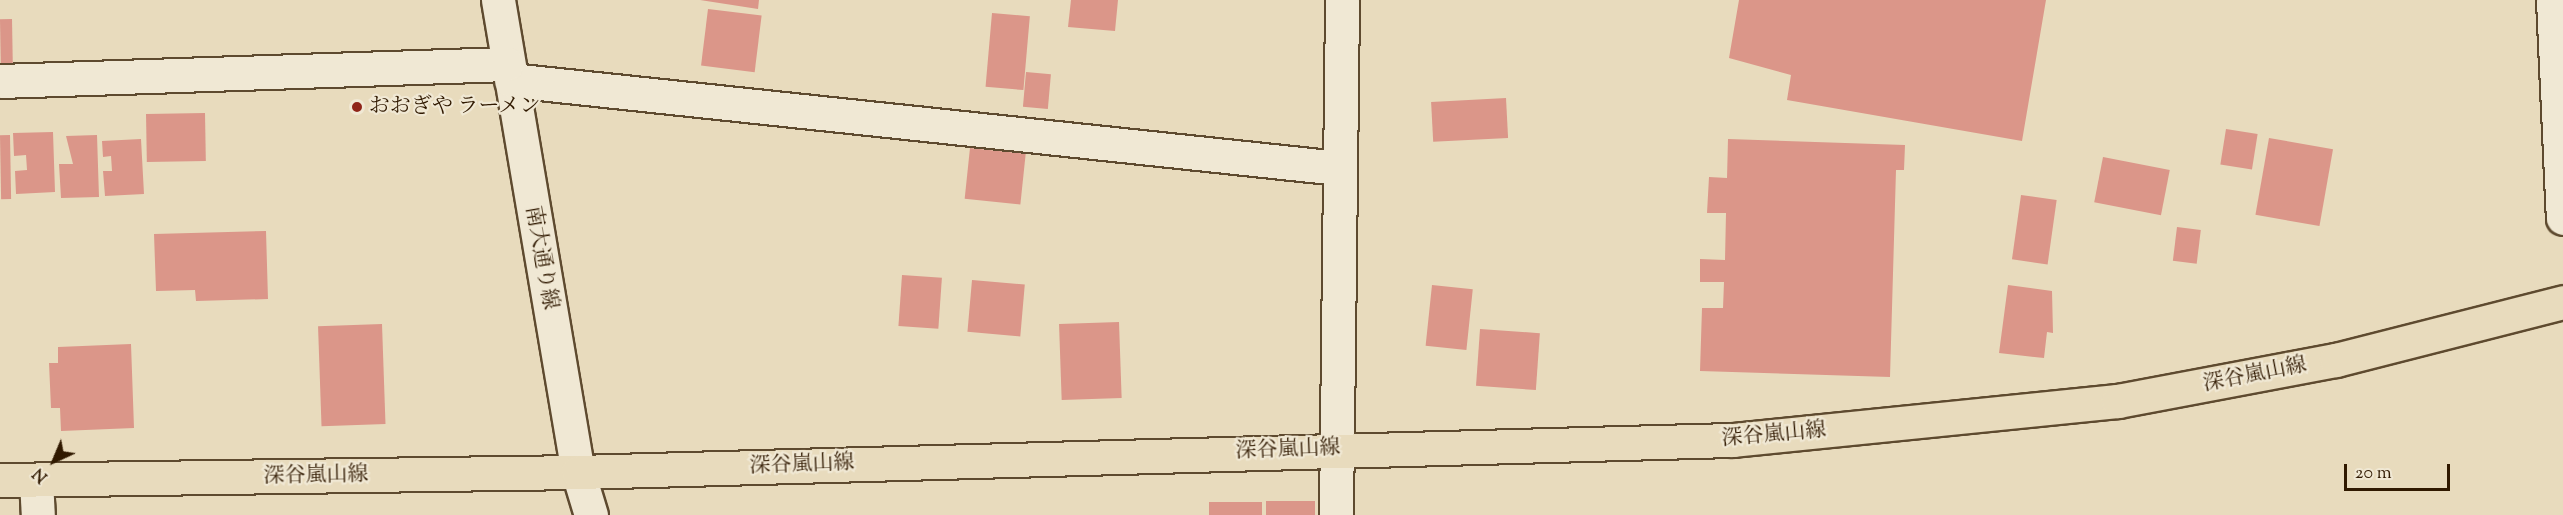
<!DOCTYPE html>
<html>
<head>
<meta charset="utf-8">
<style>
  body { margin:0 }
  #map { position:relative; width:2563px; height:515px; overflow:hidden; background:#e8dbbd; font-family:"Sorts Mill Goudy","Noto Serif JP",serif }
  div>[style] { position:absolute }
  .building>* { inset:0; background:#db9689; transform-origin:0 0 }
  .roads { filter:drop-shadow(2px 0 #5e4a2f) drop-shadow(-2px 0 #5e4a2f) drop-shadow(0 2px #5e4a2f) drop-shadow(0 -2px #5e4a2f) }
  .minor>* { height:33px; margin:-16.5px; padding:0 16.5px; transform-origin:16.5px; border-radius:16.5px; background:#f0e8d4 }
  .major>* { height:33px; margin:-16.5px; padding:0 16.5px; transform-origin:16.5px; border-radius:16.5px; background:#e8dbbd }
  .dots>* { width:16px; height:16px; translate:-50% -50%; box-sizing:border-box; border:3px solid #f0e8d4; border-radius:50% }
  span { translate:-50% -50%; white-space:nowrap; text-align:center; line-height:1.15; -webkit-text-stroke:4.5px #f0e8d4; paint-order:stroke }
  .poi-label { font-size:21px; color:#301900 }
  .left { translate:0 -50%; text-align:left }
  .street-label { font-size:21px; color:#301900 }
  .north { position:absolute; left:24px; top:431px; width:60px; height:60px; -webkit-text-stroke:4px #f0e8d4; paint-order:stroke; rotate:224deg; font-size:16px; font-weight:700; line-height:24px; text-align:center; color:#301900 }
  .north::after { content:''; display:block; margin:auto; width:21px; height:27px; background:#301900; clip-path:polygon(50% 0,100% 100%,50% 72%,0 100%) }
  .scale { position:absolute; left:2344px; top:464px; width:106px; height:27px; box-sizing:border-box; border:3px solid #301900; border-top:0; padding-left:8px; font-size:18px; line-height:21px; white-space:nowrap; color:#301900; -webkit-text-stroke:4px #f0e8d4; paint-order:stroke }
</style>
</head>
<body>
<div id="map">
  <div class="building">
    <div style="clip-path:polygon(700px 0,759px 0,758px 9px)"></div>
    <div style="clip-path:polygon(1071px 0,1118px 0,1115px 31px,1068px 27px)"></div>
    <div style="clip-path:polygon(1739px 0,2046px 0,2022px 141px,1787px 100px,1791px 75px,1729px 58px)"></div>
    <div style="left:708px;top:9px;width:54px;height:57px;rotate:7deg"></div>
    <div style="left:992px;top:13px;width:38px;height:74px;rotate:5deg"></div>
    <div style="left:12px;top:19px;width:44px;height:12px;rotate:89deg"></div>
    <div style="left:1026px;top:72px;width:25px;height:35px;rotate:5deg"></div>
    <div style="left:1506px;top:98px;width:40px;height:75px;rotate:87deg"></div>
    <div style="left:205px;top:113px;width:48px;height:59px;rotate:89deg"></div>
    <div style="left:2226px;top:129px;width:32px;height:36px;rotate:9deg"></div>
    <div style="clip-path:polygon(53px 132px,55px 192px,16px 194px,15px 171px,27px 170px,26px 155px,14px 156px,13px 133px)"></div>
    <div style="left:10px;top:135px;width:64px;height:10px;rotate:89deg"></div>
    <div style="clip-path:polygon(97px 135px,99px 197px,61px 198px,59px 164px,73px 164px,66px 136px)"></div>
    <div style="left:2269px;top:138px;width:65px;height:78px;rotate:10deg"></div>
    <div style="clip-path:polygon(141px 139px,144px 194px,105px 196px,103px 171px,112px 171px,111px 156px,103px 157px,102px 141px)"></div>
    <div style="clip-path:polygon(1728px 139px,1905px 145px,1904px 170px,1896px 170px,1890px 377px,1700px 371px,1702px 308px,1723px 308px,1724px 282px,1700px 282px,1700px 259px,1725px 260px,1726px 213px,1707px 213px,1709px 177px,1727px 178px)"></div>
    <div style="left:970px;top:148px;width:56px;height:51px;rotate:6deg"></div>
    <div style="left:2103px;top:157px;width:68px;height:46px;rotate:11deg"></div>
    <div style="left:2021px;top:195px;width:36px;height:65px;rotate:8deg"></div>
    <div style="left:2177px;top:227px;width:24px;height:34px;rotate:7deg"></div>
    <div style="clip-path:polygon(266px 231px,268px 299px,196px 301px,195px 290px,156px 291px,154px 234px)"></div>
    <div style="left:902px;top:275px;width:40px;height:51px;rotate:4deg"></div>
    <div style="left:972px;top:280px;width:53px;height:52px;rotate:5deg"></div>
    <div style="left:1432px;top:285px;width:41px;height:61px;rotate:6deg"></div>
    <div style="clip-path:polygon(2008px 285px,2052px 291px,2053px 333px,2047px 332px,2044px 358px,1999px 353px)"></div>
    <div style="left:1119px;top:322px;width:76px;height:60px;rotate:88deg"></div>
    <div style="left:382px;top:324px;width:100px;height:64px;rotate:88deg"></div>
    <div style="left:1480px;top:329px;width:60px;height:57px;rotate:4deg"></div>
    <div style="clip-path:polygon(131px 344px,134px 428px,61px 431px,60px 408px,51px 408px,49px 363px,58px 363px,58px 347px)"></div>
    <div style="left:1266px;top:501px;width:49px;height:14px"></div>
    <div style="left:1209px;top:502px;width:53px;height:13px"></div>
  </div>
  <div class="roads">
    <div class="minor">
      <div style="left:498px;top:0;width:479px;rotate:80.4deg"></div>
      <div style="left:578px;top:472px;width:45px;rotate:73.2deg"></div>
      <div style="left:2553px;top:0;width:218px;rotate:87.4deg"></div>
      <div style="left:511px;top:80px;width:832px;rotate:6.07deg"></div>
      <div style="left:0;top:81px;width:507px;rotate:-1.92deg"></div>
      <div style="left:36px;top:480px;width:35px;rotate:87deg"></div>
      <div style="left:1336px;top:515px;width:515px;rotate:-89.33deg"></div>
    </div>
    <div class="major">
      <div style="left:0;top:480px;width:578px;rotate:-0.79deg"></div>
      <div style="left:578px;top:472px;width:1155px;rotate:-1.59deg"></div>
      <div style="left:1733px;top:440px;width:387px;rotate:-5.8deg"></div>
      <div style="left:2118px;top:401px;width:222px;rotate:-10.7deg"></div>
      <div style="left:2336px;top:360px;width:234px;rotate:-14.3deg"></div>
    </div>
  </div>
  <div class="dots">
    <div style="left:357px;top:107px;background:#8f2418"></div>
  </div>
  <div class="poi-label">
    <span class="left" style="left:369px;top:107px">おおぎや ラーメン</span>
  </div>
  <div class="street-label">
    <span style="left:541px;top:258px;rotate:80deg">南大通り線</span>
    <span style="left:2255px;top:375px;rotate:-11deg">深谷嵐山線</span>
    <span style="left:1774px;top:435px;rotate:-5deg">深谷嵐山線</span>
    <span style="left:1288px;top:450px;rotate:-2deg">深谷嵐山線</span>
    <span style="left:802px;top:465px;rotate:-2deg">深谷嵐山線</span>
    <span style="left:316px;top:476px;rotate:-1deg">深谷嵐山線</span>
  </div>
  <div class="north">N</div>
  <div class="scale">20 m</div>
</div>
</body>
</html>
